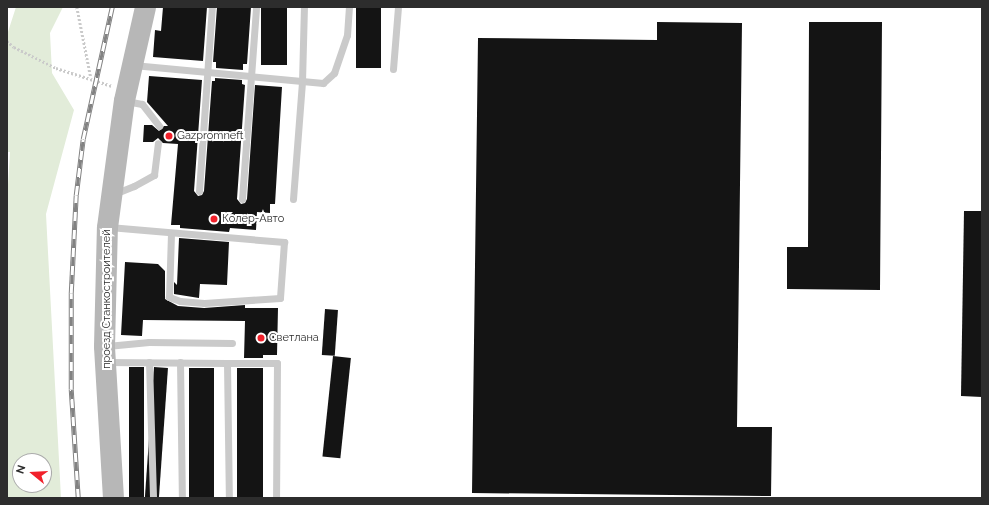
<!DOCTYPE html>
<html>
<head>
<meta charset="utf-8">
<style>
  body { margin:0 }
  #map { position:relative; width:989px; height:505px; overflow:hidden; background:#fff; font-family:Raleway,sans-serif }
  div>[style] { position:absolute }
  .green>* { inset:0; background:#e2ecd9 }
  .building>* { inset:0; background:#141414; transform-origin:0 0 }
  .path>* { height:2.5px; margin-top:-1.25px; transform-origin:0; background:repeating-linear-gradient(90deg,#cacaca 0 2px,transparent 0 4px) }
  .lane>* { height:7px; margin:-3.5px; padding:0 3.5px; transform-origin:3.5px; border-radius:3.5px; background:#cacaca }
  .secondary>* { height:21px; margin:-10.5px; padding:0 10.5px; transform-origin:10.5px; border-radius:10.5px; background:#b7b7b7 }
  .rail>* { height:4.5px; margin-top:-2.25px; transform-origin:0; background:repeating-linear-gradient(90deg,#fff 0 9px,#828282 0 18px); box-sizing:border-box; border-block:1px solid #828282 }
  .dots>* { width:11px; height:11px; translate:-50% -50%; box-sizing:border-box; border:2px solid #fff; border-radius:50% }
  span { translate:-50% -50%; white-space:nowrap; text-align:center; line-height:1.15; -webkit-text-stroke:4px #fff; paint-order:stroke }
  .poi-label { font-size:11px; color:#2d2d2d }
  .left { translate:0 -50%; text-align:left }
  .street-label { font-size:11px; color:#2d2d2d }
  .frame { position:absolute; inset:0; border:8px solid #2d2d2d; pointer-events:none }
  .north { position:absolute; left:12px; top:453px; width:40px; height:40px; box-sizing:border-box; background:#fff; border:1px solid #ababab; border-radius:50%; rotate:288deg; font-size:11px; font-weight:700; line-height:16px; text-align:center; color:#2d2d2d }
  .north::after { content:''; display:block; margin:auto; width:14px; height:18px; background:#f1212b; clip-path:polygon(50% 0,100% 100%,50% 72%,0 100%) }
</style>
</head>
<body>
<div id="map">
  <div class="green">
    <div style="clip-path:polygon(evenodd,16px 7px,63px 7px,50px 33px,52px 73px,74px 110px,46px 214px,61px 498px,7px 498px,7px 201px,10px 152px,7px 152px,7px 35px,16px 7px,20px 461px,44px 461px,44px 485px,20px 485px,20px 461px)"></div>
  </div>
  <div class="building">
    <div style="clip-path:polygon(163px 7px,207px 7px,203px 61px,153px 57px,155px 30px,161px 31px)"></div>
    <div style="clip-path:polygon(217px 7px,251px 7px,247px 64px,243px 64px,243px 70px,216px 68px,216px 62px,213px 62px)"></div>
    <div style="left:261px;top:7px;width:26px;height:58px"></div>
    <div style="left:356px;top:7px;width:25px;height:61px"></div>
    <div style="clip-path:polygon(657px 22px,742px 23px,737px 427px,772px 427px,771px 496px,472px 493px,478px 38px,657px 40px)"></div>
    <div style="clip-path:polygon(809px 22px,882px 22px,880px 290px,787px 289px,787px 247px,808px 247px)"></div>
    <div style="clip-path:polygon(149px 76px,202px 80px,194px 191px,198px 196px,202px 195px,204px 191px,212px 81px,215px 81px,215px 78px,242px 80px,242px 84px,245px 85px,237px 199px,241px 204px,245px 203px,247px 199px,255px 85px,282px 87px,275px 204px,270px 204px,270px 213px,257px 212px,256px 230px,230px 228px,229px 232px,180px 228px,180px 225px,171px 225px,178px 144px,163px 143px,158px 138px,153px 142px,143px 142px,144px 125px,152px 125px,159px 131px,164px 126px,168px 126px,147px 102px)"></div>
    <div style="clip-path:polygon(964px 211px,982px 211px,982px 397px,961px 396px)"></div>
    <div style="clip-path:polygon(179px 238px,229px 242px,227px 285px,200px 284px,199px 298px,174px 294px,174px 282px,177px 285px)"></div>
    <div style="clip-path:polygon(125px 262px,158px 264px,165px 271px,165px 299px,178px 306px,204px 308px,245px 305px,245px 308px,278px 308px,277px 355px,263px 355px,263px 358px,244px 358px,245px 321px,143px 320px,142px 336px,121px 335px)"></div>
    <div style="left:325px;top:309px;width:13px;height:46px;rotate:4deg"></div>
    <div style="left:333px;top:356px;width:18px;height:101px;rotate:6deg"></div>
    <div style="left:129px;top:367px;width:15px;height:131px"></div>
    <div style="left:154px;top:367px;width:14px;height:131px;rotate:4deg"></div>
    <div style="left:189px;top:368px;width:25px;height:130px"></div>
    <div style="left:237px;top:368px;width:26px;height:130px"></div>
  </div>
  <div class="path">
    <div style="left:77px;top:7px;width:72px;rotate:78.8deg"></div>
    <div style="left:7px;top:41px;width:9px;rotate:41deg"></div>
    <div style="left:14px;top:47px;width:47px;rotate:26.6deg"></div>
    <div style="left:56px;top:68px;width:59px;rotate:17.8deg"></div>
  </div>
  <div class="lane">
    <div style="left:133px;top:65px;width:191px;rotate:5.4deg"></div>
    <div style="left:323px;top:83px;width:15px;rotate:-42deg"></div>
    <div style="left:334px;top:73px;width:40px;rotate:-71.1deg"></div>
    <div style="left:347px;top:35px;width:28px;rotate:-86deg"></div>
    <div style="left:393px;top:69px;width:62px;rotate:-85.4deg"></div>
    <div style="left:126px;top:101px;width:16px;rotate:11deg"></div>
    <div style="left:142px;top:104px;width:28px;rotate:52deg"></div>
    <div style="left:199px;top:191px;width:184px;rotate:-86deg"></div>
    <div style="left:114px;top:194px;width:22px;rotate:-22deg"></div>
    <div style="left:134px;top:186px;width:23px;rotate:-29deg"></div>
    <div style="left:154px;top:175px;width:32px;rotate:-83deg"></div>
    <div style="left:242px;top:199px;width:193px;rotate:-85.8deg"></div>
    <div style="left:293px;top:199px;width:117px;rotate:-85.6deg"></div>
    <div style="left:302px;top:82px;width:75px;rotate:-88.5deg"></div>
    <div style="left:109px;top:227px;width:176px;rotate:4.9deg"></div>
    <div style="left:284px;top:242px;width:56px;rotate:94.1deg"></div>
    <div style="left:280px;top:298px;width:76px;rotate:176.2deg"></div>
    <div style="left:204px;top:303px;width:24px;rotate:-175deg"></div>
    <div style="left:180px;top:301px;width:12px;rotate:-160deg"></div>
    <div style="left:169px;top:297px;width:64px;rotate:-88.2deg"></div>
    <div style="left:107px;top:346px;width:42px;rotate:-5.4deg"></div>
    <div style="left:149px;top:342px;width:83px;rotate:0.7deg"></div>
    <div style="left:106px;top:362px;width:121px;rotate:0.5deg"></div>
    <div style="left:227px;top:363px;width:135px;rotate:89.2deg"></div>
    <div style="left:149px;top:362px;width:136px;rotate:88.3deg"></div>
    <div style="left:180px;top:362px;width:136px;rotate:89.2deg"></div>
    <div style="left:227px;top:363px;width:50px"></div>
    <div style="left:277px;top:363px;width:135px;rotate:90.4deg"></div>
  </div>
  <div class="secondary">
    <div style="left:113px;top:498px;width:152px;rotate:-93.4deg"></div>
    <div style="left:104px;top:346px;width:119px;rotate:-88.6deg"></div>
    <div style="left:107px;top:227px;width:128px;rotate:-82.4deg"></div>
    <div style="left:124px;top:100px;width:95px;rotate:-77.3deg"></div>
  </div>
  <div class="rail">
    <div style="left:78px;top:498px;width:109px;rotate:-93.7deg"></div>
    <div style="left:71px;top:389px;width:96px;rotate:-90deg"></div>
    <div style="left:71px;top:293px;width:98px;rotate:-87.1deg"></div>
    <div style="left:76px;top:195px;width:56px;rotate:-82.9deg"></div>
    <div style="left:83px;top:139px;width:135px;rotate:-77.6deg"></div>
  </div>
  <div class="dots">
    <div style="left:169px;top:136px;background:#f1212b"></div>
    <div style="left:214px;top:219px;background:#f1212b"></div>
    <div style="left:261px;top:338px;background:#f1212b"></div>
  </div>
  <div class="poi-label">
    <span class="left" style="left:177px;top:136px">Gazpromneft</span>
    <span class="left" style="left:222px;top:219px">Колер-Авто</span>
    <span class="left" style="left:269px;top:338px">Светлана</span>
  </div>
  <div class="street-label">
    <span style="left:107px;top:299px;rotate:-90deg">проезд Станкостроителей</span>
  </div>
  <div class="frame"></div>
  <div class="north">N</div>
</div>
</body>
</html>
